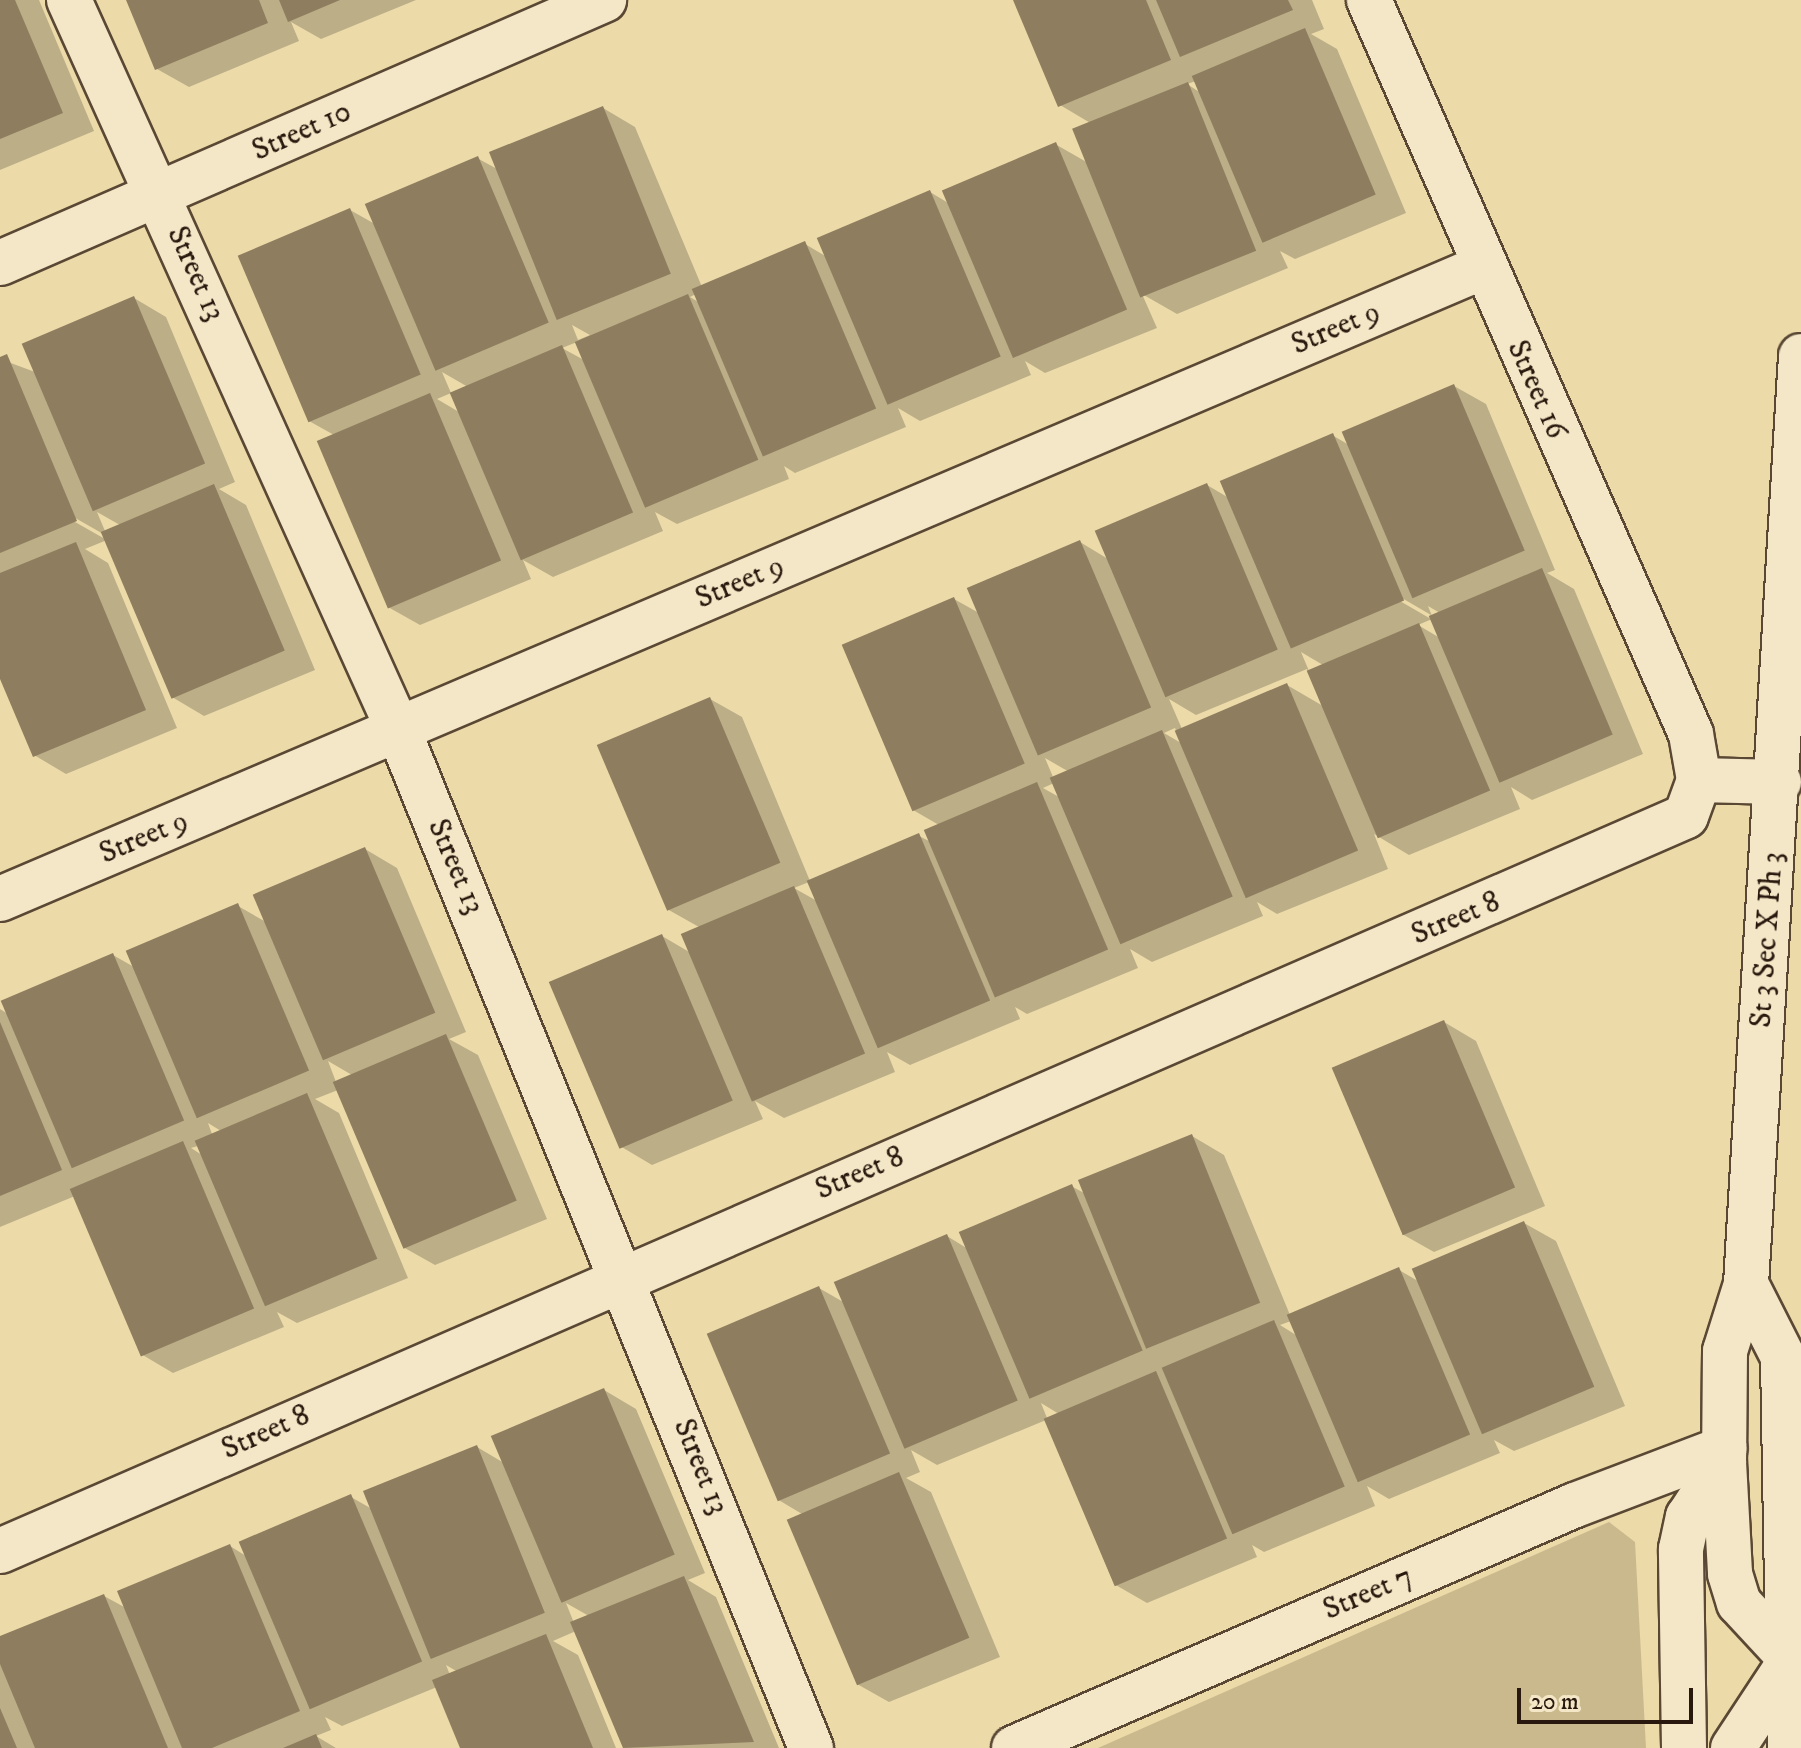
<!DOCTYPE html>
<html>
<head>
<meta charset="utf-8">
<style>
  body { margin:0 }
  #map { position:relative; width:1801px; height:1748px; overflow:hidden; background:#ecdaa9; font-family:"IM FELL DW Pica",serif }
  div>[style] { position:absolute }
  .green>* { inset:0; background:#cbb98e }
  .shadow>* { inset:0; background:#0003 }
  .building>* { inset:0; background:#8e7d5e; transform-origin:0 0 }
  .roads { filter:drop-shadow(2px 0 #5a4834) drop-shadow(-2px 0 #5a4834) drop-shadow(0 2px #5a4834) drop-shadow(0 -2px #5a4834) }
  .minor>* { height:44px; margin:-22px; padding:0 22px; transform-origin:22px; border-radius:22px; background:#f3e7c7 }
  .secondary>* { height:44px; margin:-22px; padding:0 22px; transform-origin:22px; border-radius:22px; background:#f3e7c7 }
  span { translate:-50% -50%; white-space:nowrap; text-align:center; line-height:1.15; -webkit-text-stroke:6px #f3e7c7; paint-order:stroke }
  .street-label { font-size:30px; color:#29180d }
  .scale { position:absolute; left:1517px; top:1688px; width:176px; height:36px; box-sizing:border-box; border:4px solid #29180d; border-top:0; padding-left:10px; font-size:24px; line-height:28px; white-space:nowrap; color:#29180d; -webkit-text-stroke:6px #f3e7c7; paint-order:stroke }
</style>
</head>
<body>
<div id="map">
  <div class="green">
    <div style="clip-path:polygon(1609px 1522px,1635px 1542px,1646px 1748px,1098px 1748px)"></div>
  </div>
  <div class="shadow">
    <div style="clip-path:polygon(0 0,39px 0,94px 131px,0 170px)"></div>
    <div style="clip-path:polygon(128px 0,416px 0,321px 39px,291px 22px,299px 41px,189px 87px,157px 69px)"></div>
    <div style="clip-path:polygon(evenodd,1015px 0,1312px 0,1324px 29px,1311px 34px,1337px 49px,1406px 213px,1295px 259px,1280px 251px,1288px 268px,1177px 314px,1142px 294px,1157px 328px,1045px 373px,1025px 361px,1031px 375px,920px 421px,898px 408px,906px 427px,795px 473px,784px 466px,789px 479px,677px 524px,655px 512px,663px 531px,553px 577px,523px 560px,531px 579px,420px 625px,388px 607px,334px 435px,309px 421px,350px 210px,375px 224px,477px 158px,499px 170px,603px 108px,635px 127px,702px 287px,805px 244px,827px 257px,930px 192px,950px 204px,1055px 144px,1090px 164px,1092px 124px,1060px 105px,1015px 0,1196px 81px,1201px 93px,1187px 84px,1196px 81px,1015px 0,696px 294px,700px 303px,690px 297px,696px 294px,1015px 0,572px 325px,590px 335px,578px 340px,572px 325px,1015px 0,577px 342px,584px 360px,562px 348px,577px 342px,1015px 0,442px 372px,468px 387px,451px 393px,442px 372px,1015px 0,451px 393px,459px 412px,437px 399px,451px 393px)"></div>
    <div style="clip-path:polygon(evenodd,134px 298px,166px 317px,235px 482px,219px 489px,246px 505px,315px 670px,204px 716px,172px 697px,107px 540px,85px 549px,108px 563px,177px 728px,66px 774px,34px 755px,0 673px,0 359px,35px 372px,134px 298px,97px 512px,120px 525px,105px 531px,97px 512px,134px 298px,70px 515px,105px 535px,105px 539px,68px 518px,70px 515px)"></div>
    <div style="clip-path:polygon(evenodd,1454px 386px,1486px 404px,1555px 570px,1547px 573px,1574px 589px,1643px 754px,1532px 800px,1511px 787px,1520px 809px,1409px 855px,1374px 834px,1388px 869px,1277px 914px,1257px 902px,1263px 916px,1152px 962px,1130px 949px,1138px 968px,1027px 1014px,1015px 1007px,1020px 1019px,910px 1065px,887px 1052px,895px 1072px,784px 1118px,755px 1101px,763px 1119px,652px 1165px,620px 1146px,662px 936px,691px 953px,699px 927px,667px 909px,710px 699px,742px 717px,810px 881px,919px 836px,931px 842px,939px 825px,913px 810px,954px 599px,979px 613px,1080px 542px,1108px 559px,1207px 485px,1229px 498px,1332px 435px,1349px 445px,1454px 386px,1395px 594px,1431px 615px,1431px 619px,1393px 597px,1395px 594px,1454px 386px,1428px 606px,1440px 613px,1432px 616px,1428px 606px,1454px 386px,1432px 619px,1440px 638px,1418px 625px,1432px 619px,1454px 386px,1301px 652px,1323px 665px,1309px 671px,1301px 652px,1454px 386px,1307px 669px,1323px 706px,1287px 685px,1182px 729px,1169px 699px,1196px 715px,1307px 669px,1454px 386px,1175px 728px,1181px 743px,1164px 733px,1175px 728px,1454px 386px,1045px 758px,1064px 769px,1068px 771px,1053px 777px,1045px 758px,1454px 386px,1054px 783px,1059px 797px,1043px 788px,1054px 783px,1454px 386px,809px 882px,817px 901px,794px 888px,809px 882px)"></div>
    <div style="clip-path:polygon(evenodd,365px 849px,397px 868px,466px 1032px,449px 1039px,478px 1055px,547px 1219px,435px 1265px,403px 1247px,338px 1090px,315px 1099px,339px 1113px,408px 1278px,297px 1323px,277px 1312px,284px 1327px,173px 1373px,141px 1354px,75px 1196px,0 1227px,0 1009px,8px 1014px,113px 955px,134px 967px,238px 906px,266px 922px,365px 849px,328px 1061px,352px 1075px,336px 1082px,328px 1061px,365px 849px,208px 1123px,221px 1131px,212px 1134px,208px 1123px,365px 849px,198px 1146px,202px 1155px,191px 1148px,198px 1146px)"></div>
    <div style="clip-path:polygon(1444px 1022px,1476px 1041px,1545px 1206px,1434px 1252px,1402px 1234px)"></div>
    <div style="clip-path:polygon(evenodd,1192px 1136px,1224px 1155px,1290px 1315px,1399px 1270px,1418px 1281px,1524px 1223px,1556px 1241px,1625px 1406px,1514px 1451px,1494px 1440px,1500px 1453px,1389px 1499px,1367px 1486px,1375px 1506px,1264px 1552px,1252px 1545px,1257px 1557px,1147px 1603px,1114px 1584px,1046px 1420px,937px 1465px,911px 1450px,920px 1472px,906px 1478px,931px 1492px,1000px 1657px,889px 1702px,857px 1684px,802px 1514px,777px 1499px,819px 1288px,845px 1303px,947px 1236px,968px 1249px,1071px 1186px,1086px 1194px,1192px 1136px,1291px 1321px,1296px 1335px,1280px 1325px,1291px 1321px,1192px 1136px,1041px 1403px,1059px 1414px,1047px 1418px,1041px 1403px)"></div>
    <div style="clip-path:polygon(evenodd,604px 1390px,636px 1409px,705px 1573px,688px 1580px,716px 1597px,779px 1748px,625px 1748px,576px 1631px,553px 1641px,578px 1655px,616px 1748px,462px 1748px,437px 1687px,342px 1726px,325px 1717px,331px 1730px,316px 1736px,336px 1748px,0 1748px,0 1639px,104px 1596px,126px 1608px,230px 1546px,246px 1556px,351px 1497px,372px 1509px,477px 1447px,504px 1463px,604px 1390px,566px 1603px,589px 1616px,574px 1623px,566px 1603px,604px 1390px,446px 1665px,458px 1672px,450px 1675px,446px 1665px)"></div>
  </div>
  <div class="building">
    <div style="clip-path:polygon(0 0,15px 0,63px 113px,0 139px)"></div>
    <div style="clip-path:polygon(126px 0,259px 0,268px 23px,155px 70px)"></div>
    <div style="clip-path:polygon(279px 0,340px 0,288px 22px)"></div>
    <div style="clip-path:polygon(1013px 0,1146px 0,1171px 60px,1058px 107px)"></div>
    <div style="clip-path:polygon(1156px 0,1288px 0,1293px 10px,1180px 57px)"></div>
    <div style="left:1305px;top:28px;width:181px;height:123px;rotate:67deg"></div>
    <div style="left:1188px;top:82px;width:182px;height:125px;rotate:68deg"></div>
    <div style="left:603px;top:106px;width:181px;height:123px;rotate:68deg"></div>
    <div style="left:1056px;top:142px;width:182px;height:124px;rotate:67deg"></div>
    <div style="left:478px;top:156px;width:181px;height:123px;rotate:67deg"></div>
    <div style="left:930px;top:190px;width:181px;height:123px;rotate:67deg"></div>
    <div style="left:350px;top:208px;width:181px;height:122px;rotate:67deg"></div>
    <div style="left:805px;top:241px;width:182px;height:123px;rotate:67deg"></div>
    <div style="left:688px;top:294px;width:180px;height:123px;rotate:67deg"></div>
    <div style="left:134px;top:296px;width:182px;height:122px;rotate:67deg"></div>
    <div style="left:562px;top:345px;width:182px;height:122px;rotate:67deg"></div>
    <div style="clip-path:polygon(7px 354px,77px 521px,0 553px,0 357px)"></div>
    <div style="left:1454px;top:384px;width:181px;height:122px;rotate:67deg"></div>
    <div style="left:430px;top:393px;width:182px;height:123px;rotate:67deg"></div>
    <div style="left:1333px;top:433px;width:182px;height:123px;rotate:67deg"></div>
    <div style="left:1207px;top:483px;width:181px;height:122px;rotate:67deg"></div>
    <div style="left:214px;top:484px;width:181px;height:123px;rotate:67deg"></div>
    <div style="left:1080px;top:540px;width:182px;height:123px;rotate:67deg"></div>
    <div style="clip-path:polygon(76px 542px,146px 710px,33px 757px,0 679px,0 573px)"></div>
    <div style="left:1542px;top:568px;width:181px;height:123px;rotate:67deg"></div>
    <div style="left:954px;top:597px;width:181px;height:122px;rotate:67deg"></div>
    <div style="left:1419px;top:623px;width:182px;height:122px;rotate:67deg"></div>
    <div style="left:1287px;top:683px;width:182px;height:122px;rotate:67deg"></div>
    <div style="left:710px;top:697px;width:180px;height:123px;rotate:67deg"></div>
    <div style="left:1162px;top:730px;width:181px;height:122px;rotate:67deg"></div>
    <div style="left:1037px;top:782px;width:182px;height:123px;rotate:67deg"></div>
    <div style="left:919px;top:833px;width:182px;height:122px;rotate:67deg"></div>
    <div style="left:365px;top:847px;width:180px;height:122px;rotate:67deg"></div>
    <div style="left:794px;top:886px;width:182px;height:123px;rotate:67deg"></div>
    <div style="left:238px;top:903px;width:182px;height:122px;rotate:67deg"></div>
    <div style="left:662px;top:934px;width:181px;height:123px;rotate:67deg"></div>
    <div style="left:113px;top:953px;width:182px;height:122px;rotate:67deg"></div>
    <div style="left:1444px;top:1020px;width:182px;height:122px;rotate:67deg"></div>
    <div style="clip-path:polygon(0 1022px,62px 1170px,0 1196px)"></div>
    <div style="left:446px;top:1034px;width:181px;height:123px;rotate:67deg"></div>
    <div style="left:307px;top:1093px;width:180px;height:122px;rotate:67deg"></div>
    <div style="left:1192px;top:1134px;width:182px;height:123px;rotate:68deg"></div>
    <div style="left:183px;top:1141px;width:182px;height:123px;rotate:67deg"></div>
    <div style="left:1072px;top:1184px;width:181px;height:123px;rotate:67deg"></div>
    <div style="left:1524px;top:1221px;width:180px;height:122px;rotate:67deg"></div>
    <div style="left:947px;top:1234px;width:181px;height:123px;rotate:67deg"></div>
    <div style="left:1399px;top:1267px;width:182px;height:122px;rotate:67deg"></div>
    <div style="left:819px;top:1286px;width:182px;height:122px;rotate:67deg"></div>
    <div style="left:1274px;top:1320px;width:181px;height:122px;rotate:67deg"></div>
    <div style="left:1156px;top:1371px;width:182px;height:122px;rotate:67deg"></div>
    <div style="left:604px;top:1388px;width:181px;height:123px;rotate:67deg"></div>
    <div style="left:477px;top:1445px;width:181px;height:123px;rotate:68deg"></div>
    <div style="left:899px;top:1472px;width:180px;height:122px;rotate:67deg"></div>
    <div style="left:351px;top:1494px;width:182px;height:122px;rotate:67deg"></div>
    <div style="clip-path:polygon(230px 1544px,300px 1711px,212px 1748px,182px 1748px,117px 1591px)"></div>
    <div style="clip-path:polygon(684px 1576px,754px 1742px,623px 1748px,570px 1622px)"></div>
    <div style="clip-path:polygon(104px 1594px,168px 1748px,35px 1748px,0 1664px,0 1636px)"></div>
    <div style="clip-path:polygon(546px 1634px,593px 1748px,460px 1748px,432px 1680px)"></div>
    <div style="clip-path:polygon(0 1708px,17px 1748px,0 1748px)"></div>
    <div style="clip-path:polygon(316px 1734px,322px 1748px,283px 1748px)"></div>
  </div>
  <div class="roads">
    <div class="minor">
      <div style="left:69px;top:0;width:800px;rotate:65.71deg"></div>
      <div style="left:398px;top:729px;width:1100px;rotate:67.94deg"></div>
      <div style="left:0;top:263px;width:659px;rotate:-23.53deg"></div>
      <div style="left:1699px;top:780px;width:80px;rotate:1.4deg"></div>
      <div style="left:0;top:899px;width:1610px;rotate:-23.08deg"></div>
      <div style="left:0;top:1551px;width:1839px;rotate:-23.55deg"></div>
      <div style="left:1686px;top:816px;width:38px;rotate:-70deg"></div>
      <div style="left:1699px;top:780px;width:47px;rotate:-99.9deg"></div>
      <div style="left:1691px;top:734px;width:802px;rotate:-113.69deg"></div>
      <div style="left:1014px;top:1748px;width:611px;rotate:-23.42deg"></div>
      <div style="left:1575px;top:1505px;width:160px;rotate:-20.8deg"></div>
    </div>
    <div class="secondary">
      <div style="left:1801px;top:356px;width:930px;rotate:93.39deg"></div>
      <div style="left:1746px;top:1284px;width:70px;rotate:107.4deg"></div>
      <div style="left:1725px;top:1351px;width:111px;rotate:90.5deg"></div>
      <div style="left:1724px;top:1462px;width:112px;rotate:86.9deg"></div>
      <div style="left:1730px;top:1574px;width:30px;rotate:73deg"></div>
      <div style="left:1739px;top:1603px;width:91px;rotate:47.2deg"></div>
      <div style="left:1746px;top:1284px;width:82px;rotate:63.1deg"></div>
      <div style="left:1783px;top:1357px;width:391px;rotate:89deg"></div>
      <div style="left:1684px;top:1748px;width:199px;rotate:-90.9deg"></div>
      <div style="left:1681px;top:1549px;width:33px;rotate:-78deg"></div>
      <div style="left:1688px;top:1517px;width:66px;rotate:-56.8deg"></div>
      <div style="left:1733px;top:1748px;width:105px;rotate:-56.6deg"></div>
    </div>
  </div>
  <div class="street-label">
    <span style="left:302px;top:132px;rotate:-24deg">Street 10</span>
    <span style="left:195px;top:274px;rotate:66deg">Street 13</span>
    <span style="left:1336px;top:329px;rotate:-23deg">Street 9</span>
    <span style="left:1536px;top:390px;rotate:66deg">Street 16</span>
    <span style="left:740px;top:583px;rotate:-23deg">Street 9</span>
    <span style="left:144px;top:838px;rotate:-23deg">Street 9</span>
    <span style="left:455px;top:867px;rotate:67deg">Street 13</span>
    <span style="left:1456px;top:919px;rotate:-23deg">Street 8</span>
    <span style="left:1768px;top:940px;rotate:-86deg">St 3 Sec X Ph 3</span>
    <span style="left:860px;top:1174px;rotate:-23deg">Street 8</span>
    <span style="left:266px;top:1433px;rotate:-24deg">Street 8</span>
    <span style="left:700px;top:1467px;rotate:68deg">Street 13</span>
    <span style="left:1368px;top:1594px;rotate:-23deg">Street 7</span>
  </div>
  <div class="scale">20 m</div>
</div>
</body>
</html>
